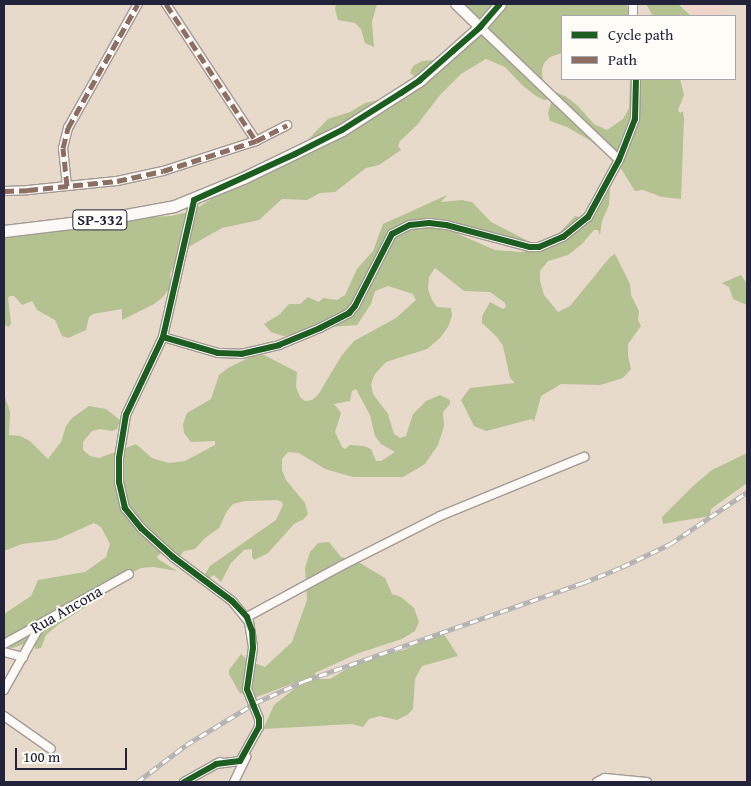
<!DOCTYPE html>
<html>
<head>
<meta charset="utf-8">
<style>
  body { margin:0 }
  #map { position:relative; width:751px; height:786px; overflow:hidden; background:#e8dacb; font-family:"Gentium Book Plus",serif }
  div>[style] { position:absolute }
  .built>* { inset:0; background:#f0d4cc }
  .forest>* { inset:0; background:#b4c191 }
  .roads { filter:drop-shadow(1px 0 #a29a95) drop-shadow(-1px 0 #a29a95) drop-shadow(0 1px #a29a95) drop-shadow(0 -1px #a29a95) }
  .street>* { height:8px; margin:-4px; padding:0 4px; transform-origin:4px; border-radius:4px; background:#fcf9f7 }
  .secondary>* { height:10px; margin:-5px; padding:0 5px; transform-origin:5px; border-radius:5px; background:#fcf9f7 }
  .primary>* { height:11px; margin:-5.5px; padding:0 5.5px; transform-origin:5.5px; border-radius:5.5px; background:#fcf9f7 }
  .rail>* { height:4.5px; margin-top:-2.25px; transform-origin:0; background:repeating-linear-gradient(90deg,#fdfcf7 0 8px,#b3b1b2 0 16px); box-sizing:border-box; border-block:1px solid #b3b1b2 }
  .quiet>* { height:5px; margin-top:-2.5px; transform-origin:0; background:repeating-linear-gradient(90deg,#8d6e63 0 10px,transparent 0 15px) }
  .cycleway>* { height:6px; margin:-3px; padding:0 3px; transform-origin:3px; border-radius:3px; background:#1b5e20 }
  span { translate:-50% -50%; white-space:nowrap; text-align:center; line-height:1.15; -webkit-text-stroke:4px #fdfcf7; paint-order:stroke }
  .shield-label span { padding:1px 4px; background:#fdfcf7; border:1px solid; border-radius:4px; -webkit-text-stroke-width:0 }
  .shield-label { font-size:15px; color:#22223b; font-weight:700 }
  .street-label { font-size:16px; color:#22223b }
  .frame { position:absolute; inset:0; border:5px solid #22223b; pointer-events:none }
  .legend { position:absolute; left:561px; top:15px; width:175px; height:65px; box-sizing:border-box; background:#fdfcf7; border:1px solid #a5a5ac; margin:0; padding:6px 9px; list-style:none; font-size:15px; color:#22223b }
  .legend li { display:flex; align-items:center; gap:10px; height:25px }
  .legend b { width:25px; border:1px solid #a5a5ac }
  .scale { position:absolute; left:15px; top:748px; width:112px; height:22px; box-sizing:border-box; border:2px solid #22223b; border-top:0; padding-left:6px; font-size:15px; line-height:18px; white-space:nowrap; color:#22223b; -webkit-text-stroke:4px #fdfcf7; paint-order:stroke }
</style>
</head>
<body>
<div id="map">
  <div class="built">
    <div style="clip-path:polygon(680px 4px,724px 4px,723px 16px,695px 16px)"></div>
  </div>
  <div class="forest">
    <div style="clip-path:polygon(336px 4px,377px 4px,372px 22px,374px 47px,365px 43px,361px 29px,355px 23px,338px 20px,335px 9px)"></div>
    <div style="clip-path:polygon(460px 4px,627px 4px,629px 16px,562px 16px,562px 53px,550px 57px,544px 63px,542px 70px,543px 87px,565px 96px,577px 105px,594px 124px,607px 130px,623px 119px,629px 108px,630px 79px,680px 79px,684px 95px,678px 110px,680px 113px,683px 111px,684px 118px,681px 199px,662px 197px,643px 190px,635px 191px,618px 164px,591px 141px,567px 127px,550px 121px,548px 113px,552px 99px,544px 100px,536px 96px,522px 85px,505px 67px,486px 59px,461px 74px,440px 95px,417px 125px,400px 141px,398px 146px,401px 150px,379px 165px,366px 168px,335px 192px,320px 193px,307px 200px,282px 199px,259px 220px,222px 228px,183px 250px,170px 274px,171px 286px,163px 297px,154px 304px,122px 320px,122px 309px,93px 314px,89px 317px,86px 330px,68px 338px,62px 336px,55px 320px,37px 310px,32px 301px,22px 305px,14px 296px,10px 296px,8px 298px,11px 323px,9px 327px,4px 325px,4px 237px,23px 234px,43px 234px,70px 227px,106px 227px,136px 218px,171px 216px,192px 211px,245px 178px,298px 150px,328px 119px,350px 112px,365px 103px,383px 99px,417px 78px,410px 73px,413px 66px,422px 61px,445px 59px,477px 28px)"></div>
    <div style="clip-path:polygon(646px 4px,678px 4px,691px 16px,653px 16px)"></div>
    <div style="clip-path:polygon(evenodd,610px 189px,609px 205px,602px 221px,600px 235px,598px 230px,594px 230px,582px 244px,568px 255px,548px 261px,540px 271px,540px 281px,544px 295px,558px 312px,570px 306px,610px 257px,615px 254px,630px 284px,631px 295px,639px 311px,638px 320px,641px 326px,628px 344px,628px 356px,631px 369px,623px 378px,600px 385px,561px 384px,541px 396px,534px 422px,532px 419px,486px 431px,474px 426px,461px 400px,470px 388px,515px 383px,510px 378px,503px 346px,497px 337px,482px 323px,482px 316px,490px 302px,503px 309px,506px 307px,505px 303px,490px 292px,464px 291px,435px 268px,429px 277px,428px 289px,432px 300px,437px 307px,451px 308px,452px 316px,448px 327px,440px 338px,427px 349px,386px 362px,375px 374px,371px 384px,373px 394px,388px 414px,394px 434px,400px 438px,406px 436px,413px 414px,426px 401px,440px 395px,450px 400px,450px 404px,443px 412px,444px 426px,438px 445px,425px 464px,403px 477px,353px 477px,325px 469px,299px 453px,288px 452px,282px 459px,282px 470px,286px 480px,305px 503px,308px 514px,304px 519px,294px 524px,268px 553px,254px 560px,252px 557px,252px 549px,244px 550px,231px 563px,221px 582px,214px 575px,209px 578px,205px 574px,210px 566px,276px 520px,283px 505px,282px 502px,277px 500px,245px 501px,233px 504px,227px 511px,219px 528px,205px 538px,195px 549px,184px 551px,180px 556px,162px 553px,157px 556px,158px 559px,177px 571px,153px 567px,141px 568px,129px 574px,113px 589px,107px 588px,101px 590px,89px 605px,59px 624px,46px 635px,41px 648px,35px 649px,35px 644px,29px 642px,13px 648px,4px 647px,4px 614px,31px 596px,38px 580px,85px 572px,106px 557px,110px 544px,101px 527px,94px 523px,56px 540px,22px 544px,4px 551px,4px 394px,10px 412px,9px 435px,20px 436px,30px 441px,48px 459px,61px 442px,66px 426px,72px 418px,89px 406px,106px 409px,120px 420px,117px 429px,112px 431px,100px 429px,92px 431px,83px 442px,83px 450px,90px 456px,99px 458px,136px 444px,152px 458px,169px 463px,185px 461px,215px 445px,215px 441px,191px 442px,184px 433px,183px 424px,187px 413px,211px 399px,219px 375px,228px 368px,252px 356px,264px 355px,297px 372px,296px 387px,300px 397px,305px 401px,312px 400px,318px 395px,342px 355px,354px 341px,396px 318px,416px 300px,413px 294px,388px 286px,375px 291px,371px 304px,357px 325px,317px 328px,295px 335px,283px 336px,271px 332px,264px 324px,280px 314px,289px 304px,300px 304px,308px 297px,319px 302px,323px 298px,337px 300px,345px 295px,357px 269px,373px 251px,383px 224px,447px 195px,441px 202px,462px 200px,472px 202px,491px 222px,532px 243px,527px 245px,451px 228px,458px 234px,495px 250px,520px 252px,538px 250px,548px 245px,575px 216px,583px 218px,592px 213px,603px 194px,610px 189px,356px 389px,370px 415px,375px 436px,381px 444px,395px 452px,381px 461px,376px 461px,371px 449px,364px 446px,350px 445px,345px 449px,342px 447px,335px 432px,341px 413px,334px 404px,350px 401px,352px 391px,356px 389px)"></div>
    <div style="clip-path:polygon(741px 275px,747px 284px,747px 305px,733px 299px,729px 287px,722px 283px)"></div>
    <div style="clip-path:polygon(747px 453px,747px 483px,711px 509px,710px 516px,663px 524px,662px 517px,693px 486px,712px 470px)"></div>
    <div style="clip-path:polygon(329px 542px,341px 557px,360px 563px,385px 578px,392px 594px,401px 597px,414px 608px,419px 622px,415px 631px,402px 639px,359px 653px,315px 673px,314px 679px,330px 679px,365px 658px,404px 650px,442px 631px,458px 656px,422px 666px,415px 679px,413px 709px,407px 715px,397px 720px,380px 716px,369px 719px,363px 727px,352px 724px,263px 729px,274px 705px,299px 685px,294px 683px,251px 699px,239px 692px,229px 674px,229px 670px,241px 654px,249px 661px,265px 667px,292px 642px,307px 600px,305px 568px,310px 552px,318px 543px)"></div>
  </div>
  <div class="roads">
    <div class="street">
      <div style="left:166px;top:4px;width:164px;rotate:56.7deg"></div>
      <div style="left:633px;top:16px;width:12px;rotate:-90deg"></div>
      <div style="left:480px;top:27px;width:192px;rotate:43.7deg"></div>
      <div style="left:67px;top:186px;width:38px;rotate:-96deg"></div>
      <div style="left:63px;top:148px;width:21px;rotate:-76deg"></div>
      <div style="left:68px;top:128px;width:142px;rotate:-60.6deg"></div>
      <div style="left:4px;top:191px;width:24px;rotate:-2deg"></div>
      <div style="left:28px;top:190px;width:89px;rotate:-5.8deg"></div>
      <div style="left:117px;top:181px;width:47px;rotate:-12.3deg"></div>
      <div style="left:163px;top:171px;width:98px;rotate:-17.9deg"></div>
      <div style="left:256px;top:141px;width:35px;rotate:-27deg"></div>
      <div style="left:194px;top:200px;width:140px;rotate:102.8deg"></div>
      <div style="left:163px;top:337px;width:86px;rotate:115.4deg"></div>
      <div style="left:126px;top:415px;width:44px;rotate:99.2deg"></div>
      <div style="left:119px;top:458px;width:24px;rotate:90deg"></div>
      <div style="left:119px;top:482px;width:27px;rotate:77deg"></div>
      <div style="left:125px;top:508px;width:26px;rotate:51deg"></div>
      <div style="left:141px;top:528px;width:43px;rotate:42.2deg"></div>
      <div style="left:173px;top:557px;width:74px;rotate:36.7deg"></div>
      <div style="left:232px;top:601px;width:27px;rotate:51deg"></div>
      <div style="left:249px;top:622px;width:26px;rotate:81deg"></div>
      <div style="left:253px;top:648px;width:41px;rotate:98.3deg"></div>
      <div style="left:247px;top:689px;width:32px;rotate:68deg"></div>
      <div style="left:259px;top:719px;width:8px;rotate:90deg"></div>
      <div style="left:259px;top:727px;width:39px;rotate:119deg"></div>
      <div style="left:240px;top:761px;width:24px;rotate:173deg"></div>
      <div style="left:163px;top:337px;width:57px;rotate:16.2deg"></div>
      <div style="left:218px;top:353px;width:23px;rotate:2deg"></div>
      <div style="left:241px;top:354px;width:39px;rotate:-13deg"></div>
      <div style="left:279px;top:345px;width:44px;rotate:-22.5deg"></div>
      <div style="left:320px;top:328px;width:33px;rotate:-27deg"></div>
      <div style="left:349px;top:313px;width:9px;rotate:-49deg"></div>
      <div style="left:355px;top:306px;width:81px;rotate:-62.8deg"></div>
      <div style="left:392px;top:234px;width:20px;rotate:-27deg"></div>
      <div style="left:410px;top:225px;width:19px;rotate:-6deg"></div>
      <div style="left:429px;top:223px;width:17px;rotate:7deg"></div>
      <div style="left:446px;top:225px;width:87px;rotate:14.7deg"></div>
      <div style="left:530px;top:247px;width:9px"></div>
      <div style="left:539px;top:247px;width:26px;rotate:-23deg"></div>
      <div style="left:563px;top:237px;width:32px;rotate:-39deg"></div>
      <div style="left:588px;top:217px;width:65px;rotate:-61.5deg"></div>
      <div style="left:619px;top:160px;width:44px;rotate:-68.7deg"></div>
      <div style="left:635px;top:119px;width:40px;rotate:-88.6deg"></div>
      <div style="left:247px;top:617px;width:107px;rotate:-28.5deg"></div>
      <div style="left:341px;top:566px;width:111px;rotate:-26.8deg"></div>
      <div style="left:440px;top:516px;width:156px;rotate:-22.3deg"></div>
      <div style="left:4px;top:644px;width:143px;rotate:-29.2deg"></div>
      <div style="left:4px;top:652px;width:20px;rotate:15deg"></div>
      <div style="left:4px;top:690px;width:76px;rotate:-60.7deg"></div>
      <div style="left:4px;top:716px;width:57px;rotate:35.1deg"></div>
      <div style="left:184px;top:782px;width:41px;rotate:-29.1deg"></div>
      <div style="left:234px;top:782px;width:28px;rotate:-64deg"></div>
      <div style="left:597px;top:782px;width:9px;rotate:-27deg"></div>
      <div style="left:605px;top:778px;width:42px;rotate:5.4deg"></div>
    </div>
    <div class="secondary">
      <div style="left:456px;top:4px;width:33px;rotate:44deg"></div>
    </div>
    <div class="primary">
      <div style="left:4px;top:231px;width:101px;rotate:-6.8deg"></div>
      <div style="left:104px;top:219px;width:71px;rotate:-10.5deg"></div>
      <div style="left:174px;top:206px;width:74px;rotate:-22.1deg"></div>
      <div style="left:243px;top:178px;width:110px;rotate:-25.9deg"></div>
      <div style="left:342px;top:130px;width:93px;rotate:-32.7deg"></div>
      <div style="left:420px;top:80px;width:80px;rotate:-41.5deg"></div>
      <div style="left:480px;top:27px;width:30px;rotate:-49deg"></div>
    </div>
  </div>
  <div class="rail">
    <div style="left:137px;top:782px;width:61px;rotate:-37.1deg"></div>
    <div style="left:186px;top:745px;width:81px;rotate:-31.3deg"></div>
    <div style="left:255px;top:703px;width:54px;rotate:-24.2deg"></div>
    <div style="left:304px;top:681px;width:296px;rotate:-19.4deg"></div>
    <div style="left:583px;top:583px;width:42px;rotate:-22.3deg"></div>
    <div style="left:622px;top:567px;width:53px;rotate:-25.6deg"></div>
    <div style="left:670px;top:544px;width:93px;rotate:-34deg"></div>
  </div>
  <div class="quiet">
    <div style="left:166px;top:4px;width:164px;rotate:56.7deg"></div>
    <div style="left:67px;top:186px;width:38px;rotate:-96deg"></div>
    <div style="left:63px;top:148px;width:21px;rotate:-76deg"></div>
    <div style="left:68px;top:128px;width:142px;rotate:-60.6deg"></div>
    <div style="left:4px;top:191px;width:24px;rotate:-2deg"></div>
    <div style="left:28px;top:190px;width:89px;rotate:-5.8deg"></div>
    <div style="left:117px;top:181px;width:47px;rotate:-12.3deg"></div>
    <div style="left:163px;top:171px;width:98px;rotate:-17.9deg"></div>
    <div style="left:256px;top:141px;width:35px;rotate:-27deg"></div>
  </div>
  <div class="cycleway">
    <div style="left:163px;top:337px;width:57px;rotate:16.2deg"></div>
    <div style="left:218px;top:353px;width:23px;rotate:2deg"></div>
    <div style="left:241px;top:354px;width:39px;rotate:-13deg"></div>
    <div style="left:279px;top:345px;width:44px;rotate:-22.5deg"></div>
    <div style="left:320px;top:328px;width:33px;rotate:-27deg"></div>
    <div style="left:349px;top:313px;width:9px;rotate:-49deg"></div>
    <div style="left:355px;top:306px;width:81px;rotate:-62.8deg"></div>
    <div style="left:392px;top:234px;width:20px;rotate:-27deg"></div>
    <div style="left:410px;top:225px;width:19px;rotate:-6deg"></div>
    <div style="left:429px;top:223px;width:17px;rotate:7deg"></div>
    <div style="left:446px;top:225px;width:87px;rotate:14.7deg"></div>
    <div style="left:530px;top:247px;width:9px"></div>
    <div style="left:539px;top:247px;width:26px;rotate:-23deg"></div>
    <div style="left:563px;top:237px;width:32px;rotate:-39deg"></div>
    <div style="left:588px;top:217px;width:65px;rotate:-61.5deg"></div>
    <div style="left:619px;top:160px;width:44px;rotate:-68.7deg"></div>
    <div style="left:635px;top:119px;width:40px;rotate:-88.6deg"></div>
    <div style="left:184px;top:782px;width:37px;rotate:-29deg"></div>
    <div style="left:216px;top:764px;width:24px;rotate:-7deg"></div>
    <div style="left:240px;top:761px;width:39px;rotate:-61deg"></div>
    <div style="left:259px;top:727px;width:8px;rotate:-90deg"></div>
    <div style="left:259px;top:719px;width:32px;rotate:-112deg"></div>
    <div style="left:247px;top:689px;width:41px;rotate:-81.7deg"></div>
    <div style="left:253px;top:648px;width:17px;rotate:-93deg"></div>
    <div style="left:252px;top:631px;width:15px;rotate:-110deg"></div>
    <div style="left:247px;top:617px;width:22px;rotate:-133deg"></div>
    <div style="left:232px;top:601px;width:74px;rotate:-143.3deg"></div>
    <div style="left:173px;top:557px;width:43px;rotate:-137.8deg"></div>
    <div style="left:141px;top:528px;width:26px;rotate:-129deg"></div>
    <div style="left:125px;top:508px;width:27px;rotate:-103deg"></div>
    <div style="left:119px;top:482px;width:24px;rotate:-90deg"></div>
    <div style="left:119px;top:458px;width:44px;rotate:-80.8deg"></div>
    <div style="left:126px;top:415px;width:86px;rotate:-64.6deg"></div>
    <div style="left:163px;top:337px;width:140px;rotate:-77.2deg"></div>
    <div style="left:194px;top:200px;width:111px;rotate:-24.5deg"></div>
    <div style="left:295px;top:154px;width:53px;rotate:-27.1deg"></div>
    <div style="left:342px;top:130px;width:70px;rotate:-32.1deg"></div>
    <div style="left:401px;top:93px;width:23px;rotate:-34deg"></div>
    <div style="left:420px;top:80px;width:45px;rotate:-41.4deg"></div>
    <div style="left:454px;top:50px;width:35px;rotate:-41deg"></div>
    <div style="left:480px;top:27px;width:30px;rotate:-49deg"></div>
  </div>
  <div class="shield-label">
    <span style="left:100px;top:220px">SP-332</span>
  </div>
  <div class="street-label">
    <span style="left:66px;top:609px;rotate:-30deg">Rua Ancona</span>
  </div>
  <div class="frame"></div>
  <ul class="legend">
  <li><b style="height:6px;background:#1b5e20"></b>Cycle path</li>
  <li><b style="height:6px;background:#8d6e63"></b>Path</li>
  </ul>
  <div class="scale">100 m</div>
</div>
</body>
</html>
